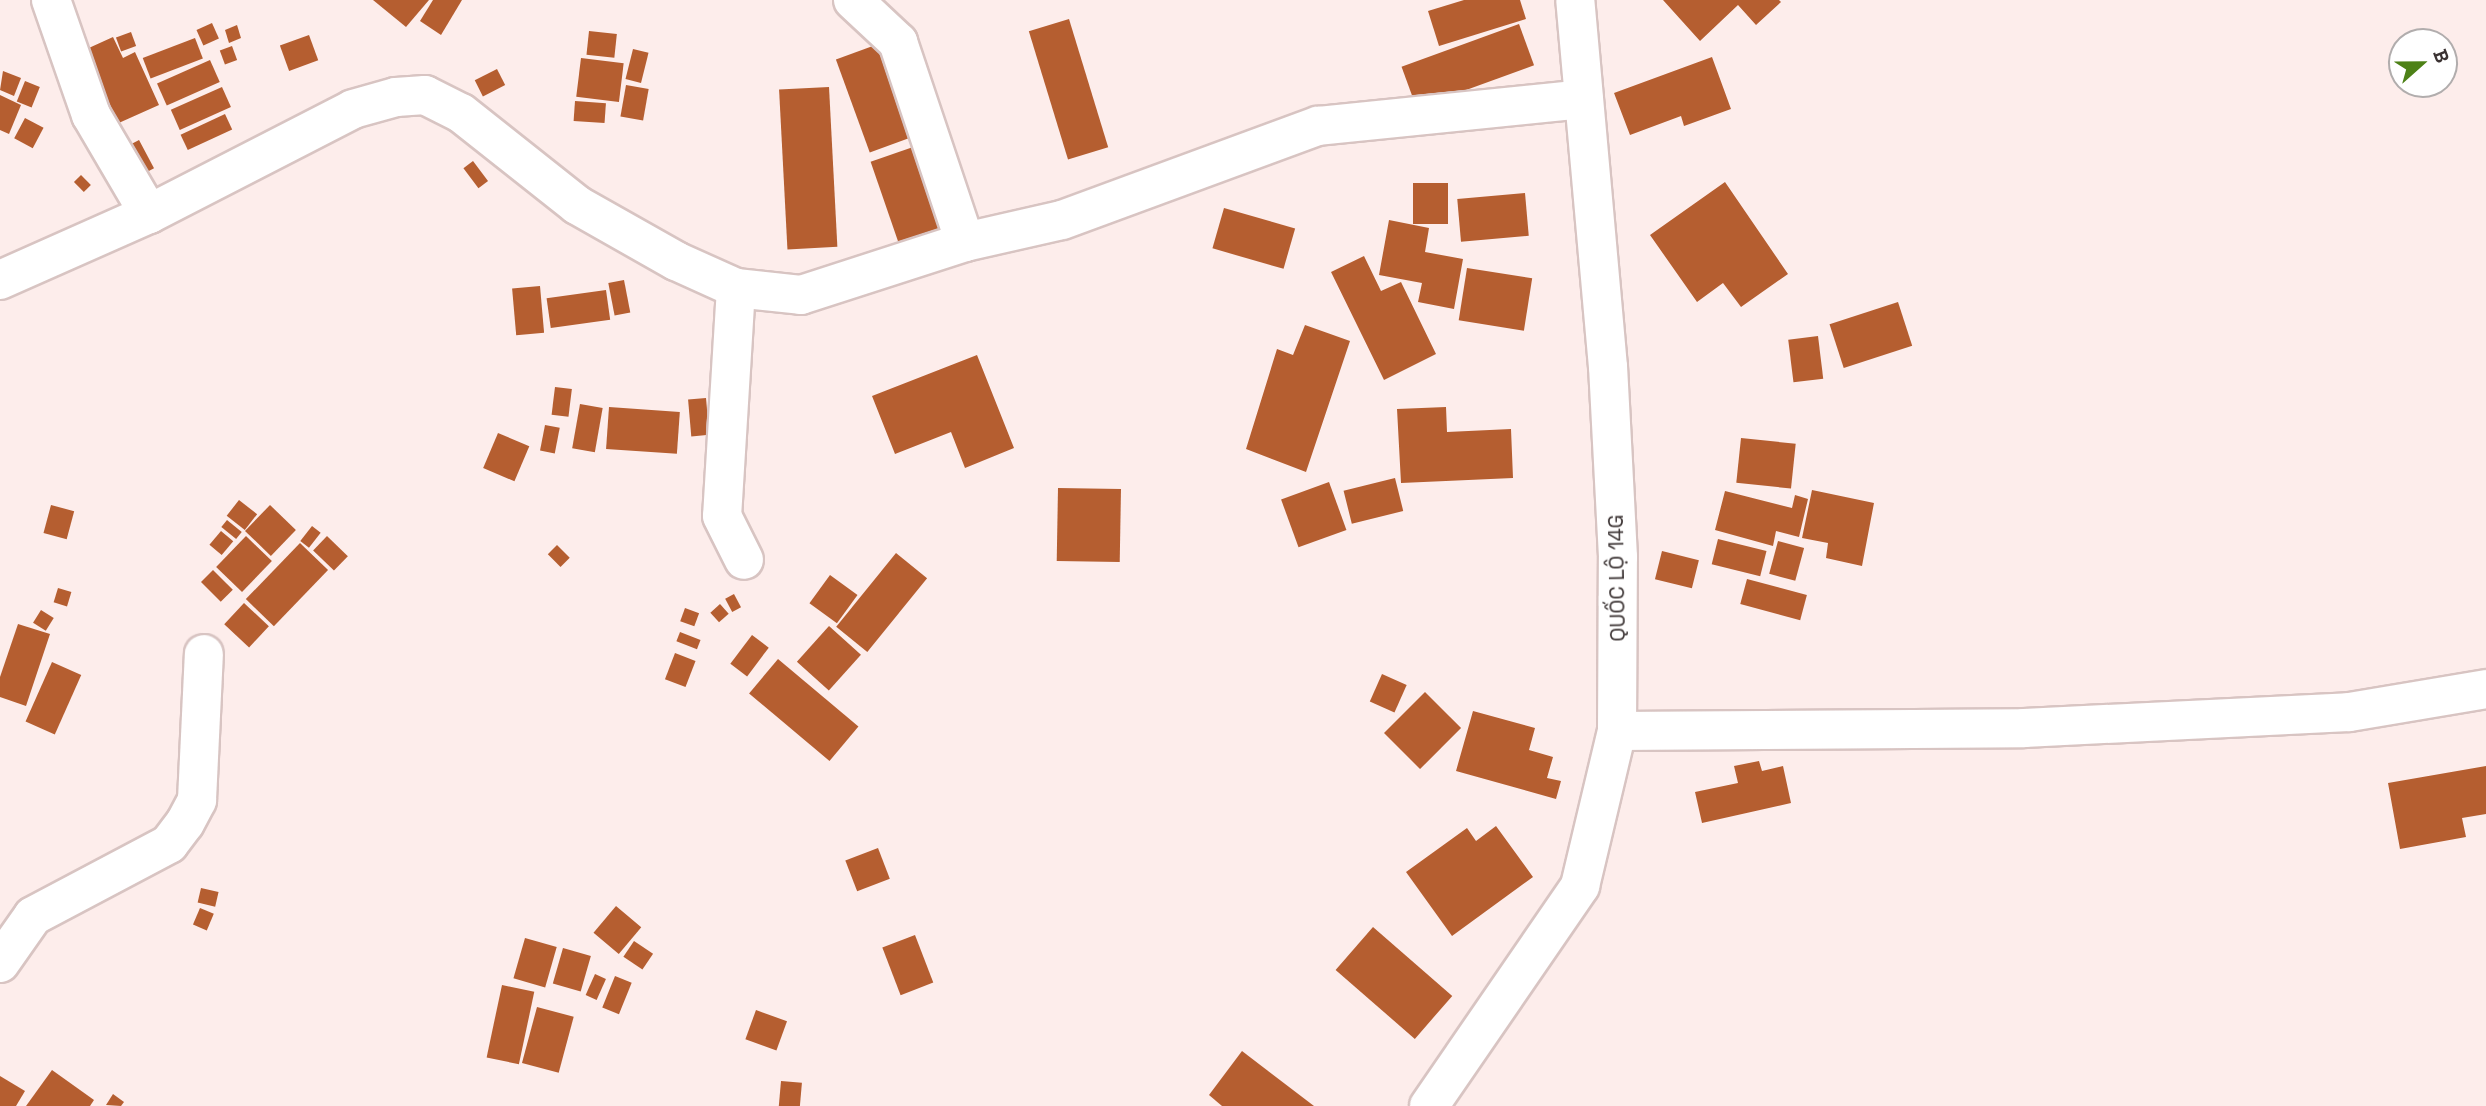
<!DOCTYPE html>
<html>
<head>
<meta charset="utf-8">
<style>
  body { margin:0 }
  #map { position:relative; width:2486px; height:1106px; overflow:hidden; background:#fdedeb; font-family:"Space Grotesk",sans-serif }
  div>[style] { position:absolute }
  .building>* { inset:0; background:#b55e30; transform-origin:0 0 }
  .roads { filter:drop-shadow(2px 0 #d8c4c2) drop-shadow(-2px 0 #d8c4c2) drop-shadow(0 2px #d8c4c2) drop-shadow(0 -2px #d8c4c2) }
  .minor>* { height:38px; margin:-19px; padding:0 19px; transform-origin:19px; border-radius:19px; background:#fff }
  .major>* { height:38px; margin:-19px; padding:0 19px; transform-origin:19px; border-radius:19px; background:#fff }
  span { translate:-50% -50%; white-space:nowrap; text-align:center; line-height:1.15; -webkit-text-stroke:7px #fff; paint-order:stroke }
  .street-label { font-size:21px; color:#3b3333 }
  .north { position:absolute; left:2388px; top:28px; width:70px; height:70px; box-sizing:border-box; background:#fff; border:2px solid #b1adad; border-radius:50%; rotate:69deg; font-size:19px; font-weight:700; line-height:28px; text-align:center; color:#3b3333 }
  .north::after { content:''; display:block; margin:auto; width:24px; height:32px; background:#4d8117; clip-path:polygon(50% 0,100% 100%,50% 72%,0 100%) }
</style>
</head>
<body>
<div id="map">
  <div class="building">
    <div style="clip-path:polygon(373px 0,429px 0,406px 27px)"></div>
    <div style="clip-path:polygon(433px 0,462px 0,441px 35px,420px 21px)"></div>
    <div style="clip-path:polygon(1464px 0,1520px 0,1526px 19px,1439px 46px,1428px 11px)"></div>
    <div style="clip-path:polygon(1663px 0,1779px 0,1781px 2px,1756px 25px,1738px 5px,1700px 41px)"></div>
    <div style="left:1069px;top:19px;width:134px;height:42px;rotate:73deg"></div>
    <div style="left:212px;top:23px;width:17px;height:17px;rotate:66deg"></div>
    <div style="left:1519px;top:24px;width:44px;height:125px;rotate:70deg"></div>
    <div style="clip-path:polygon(237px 25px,241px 38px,229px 43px,225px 30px)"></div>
    <div style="left:589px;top:31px;width:28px;height:24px;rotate:6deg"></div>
    <div style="left:131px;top:32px;width:15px;height:16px;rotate:70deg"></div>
    <div style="left:309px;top:35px;width:27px;height:31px;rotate:70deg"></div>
    <div style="clip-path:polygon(113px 37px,123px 58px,135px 52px,159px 105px,112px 126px,80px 52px)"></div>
    <div style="left:195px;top:38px;width:22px;height:56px;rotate:69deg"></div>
    <div style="left:881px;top:43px;width:99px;height:48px;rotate:70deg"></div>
    <div style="left:232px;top:46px;width:15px;height:13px;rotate:70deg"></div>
    <div style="left:633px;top:49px;width:16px;height:31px;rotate:14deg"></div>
    <div style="clip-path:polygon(1712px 57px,1731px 109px,1684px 126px,1681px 116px,1630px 135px,1614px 93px)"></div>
    <div style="left:581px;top:58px;width:43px;height:39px;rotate:7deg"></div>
    <div style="left:210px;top:60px;width:24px;height:58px;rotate:66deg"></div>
    <div style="left:497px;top:69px;width:18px;height:25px;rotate:63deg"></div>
    <div style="clip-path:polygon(3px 71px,21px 78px,14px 96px,0 90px)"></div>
    <div style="left:25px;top:81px;width:16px;height:22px;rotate:22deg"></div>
    <div style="left:626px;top:85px;width:23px;height:32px;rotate:10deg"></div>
    <div style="left:222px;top:87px;width:22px;height:56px;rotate:66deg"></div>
    <div style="left:829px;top:87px;width:160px;height:50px;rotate:87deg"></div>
    <div style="clip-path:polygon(0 95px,21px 105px,9px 134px,0 130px)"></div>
    <div style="left:575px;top:101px;width:31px;height:20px;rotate:4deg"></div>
    <div style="left:225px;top:114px;width:17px;height:49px;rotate:65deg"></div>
    <div style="left:25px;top:118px;width:21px;height:23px;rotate:28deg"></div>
    <div style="left:139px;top:140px;width:32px;height:15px;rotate:62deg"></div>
    <div style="left:916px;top:146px;width:100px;height:48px;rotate:71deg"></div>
    <div style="left:473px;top:161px;width:25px;height:12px;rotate:53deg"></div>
    <div style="left:81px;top:175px;width:14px;height:10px;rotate:45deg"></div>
    <div style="clip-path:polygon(1725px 182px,1788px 274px,1741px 307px,1723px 283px,1697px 302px,1650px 235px)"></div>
    <div style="left:1413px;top:183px;width:35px;height:41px"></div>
    <div style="left:1525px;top:193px;width:43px;height:68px;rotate:85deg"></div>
    <div style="left:1224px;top:208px;width:74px;height:42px;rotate:16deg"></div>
    <div style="clip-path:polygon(1389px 220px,1429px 228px,1425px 252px,1463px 259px,1454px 309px,1418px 302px,1422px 283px,1379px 275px)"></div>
    <div style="clip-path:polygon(1364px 256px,1381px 291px,1401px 282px,1436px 354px,1384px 380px,1331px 272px)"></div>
    <div style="left:1467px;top:268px;width:66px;height:53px;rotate:9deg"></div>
    <div style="left:624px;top:280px;width:33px;height:16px;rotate:79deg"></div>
    <div style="left:540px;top:286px;width:47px;height:28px;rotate:85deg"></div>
    <div style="left:606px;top:290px;width:30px;height:60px;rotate:82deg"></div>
    <div style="left:1898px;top:302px;width:46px;height:72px;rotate:72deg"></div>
    <div style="clip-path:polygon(1305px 325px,1350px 341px,1306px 472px,1246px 449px,1277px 349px,1293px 355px)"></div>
    <div style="left:1818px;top:336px;width:43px;height:30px;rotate:83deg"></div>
    <div style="clip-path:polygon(977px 355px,1014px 448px,965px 468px,951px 432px,895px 454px,872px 396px)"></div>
    <div style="left:555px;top:387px;width:17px;height:28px;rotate:7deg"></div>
    <div style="left:706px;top:398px;width:37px;height:18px;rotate:85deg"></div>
    <div style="left:580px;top:404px;width:23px;height:45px;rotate:10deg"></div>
    <div style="left:609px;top:407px;width:71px;height:42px;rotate:4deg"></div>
    <div style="clip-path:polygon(1446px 407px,1447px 432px,1511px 429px,1513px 478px,1401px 483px,1397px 409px)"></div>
    <div style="left:545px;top:425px;width:15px;height:26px;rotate:11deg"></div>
    <div style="left:498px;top:433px;width:34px;height:38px;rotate:23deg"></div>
    <div style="left:1741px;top:438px;width:55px;height:45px;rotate:6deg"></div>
    <div style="left:1395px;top:478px;width:34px;height:53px;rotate:76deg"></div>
    <div style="left:1329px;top:482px;width:51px;height:51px;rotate:70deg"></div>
    <div style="left:1058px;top:488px;width:63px;height:73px;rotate:1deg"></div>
    <div style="clip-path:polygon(1812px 490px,1874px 503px,1862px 566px,1826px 558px,1828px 543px,1802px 538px)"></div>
    <div style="clip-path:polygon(1725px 491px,1792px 508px,1795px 495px,1808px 499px,1799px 537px,1776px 531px,1773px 546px,1715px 530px)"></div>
    <div style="left:239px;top:500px;width:23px;height:20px;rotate:38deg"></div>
    <div style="left:51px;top:505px;width:24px;height:29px;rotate:15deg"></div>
    <div style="left:270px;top:505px;width:36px;height:36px;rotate:44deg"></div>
    <div style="left:227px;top:520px;width:19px;height:9px;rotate:39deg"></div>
    <div style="left:312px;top:526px;width:11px;height:19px;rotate:38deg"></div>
    <div style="left:221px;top:531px;width:16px;height:18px;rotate:40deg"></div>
    <div style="left:246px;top:536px;width:36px;height:43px;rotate:44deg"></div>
    <div style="left:327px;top:536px;width:29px;height:20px;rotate:44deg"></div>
    <div style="left:1718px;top:539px;width:50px;height:26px;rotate:14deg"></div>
    <div style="left:1778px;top:541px;width:27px;height:34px;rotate:15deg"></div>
    <div style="left:300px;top:543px;width:39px;height:78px;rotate:44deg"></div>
    <div style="left:557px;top:545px;width:18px;height:13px;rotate:45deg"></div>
    <div style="left:1662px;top:551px;width:38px;height:29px;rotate:14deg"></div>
    <div style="left:896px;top:553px;width:40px;height:95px;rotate:39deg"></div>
    <div style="left:213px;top:570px;width:28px;height:17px;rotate:45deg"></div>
    <div style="left:830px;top:575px;width:34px;height:35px;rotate:36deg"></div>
    <div style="left:1747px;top:579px;width:62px;height:26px;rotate:15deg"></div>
    <div style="left:58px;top:588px;width:14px;height:15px;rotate:17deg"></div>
    <div style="left:734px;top:594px;width:15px;height:10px;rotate:62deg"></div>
    <div style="left:244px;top:603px;width:34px;height:29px;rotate:43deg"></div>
    <div style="left:720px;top:604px;width:13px;height:13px;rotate:48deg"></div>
    <div style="left:685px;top:608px;width:15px;height:14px;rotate:20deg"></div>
    <div style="left:41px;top:610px;width:15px;height:15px;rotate:32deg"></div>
    <div style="clip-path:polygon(18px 624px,50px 634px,26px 706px,0 697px,0 677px)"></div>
    <div style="left:829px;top:626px;width:43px;height:48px;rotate:42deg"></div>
    <div style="left:680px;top:632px;width:22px;height:10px;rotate:21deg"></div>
    <div style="left:752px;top:635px;width:21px;height:36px;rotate:37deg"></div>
    <div style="left:675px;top:653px;width:22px;height:28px;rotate:21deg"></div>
    <div style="left:778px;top:659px;width:105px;height:45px;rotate:40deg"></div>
    <div style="left:52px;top:662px;width:32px;height:65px;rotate:24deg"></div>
    <div style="left:1382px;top:674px;width:27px;height:30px;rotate:24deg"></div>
    <div style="left:1425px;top:692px;width:51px;height:58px;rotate:45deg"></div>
    <div style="clip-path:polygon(1473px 711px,1535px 728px,1529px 750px,1553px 757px,1547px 778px,1561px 781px,1556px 799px,1456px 771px)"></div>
    <div style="clip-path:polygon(1759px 761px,1762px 771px,1783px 766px,1791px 803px,1702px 823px,1695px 792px,1738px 783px,1734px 766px)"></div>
    <div style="clip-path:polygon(2486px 766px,2486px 814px,2462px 818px,2466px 837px,2400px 849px,2388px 783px)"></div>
    <div style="clip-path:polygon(1496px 826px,1533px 877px,1452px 936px,1406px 872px,1467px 828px,1476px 841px)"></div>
    <div style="left:878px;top:848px;width:33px;height:35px;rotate:69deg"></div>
    <div style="left:201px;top:888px;width:18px;height:15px;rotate:13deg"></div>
    <div style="left:616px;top:906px;width:33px;height:35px;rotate:40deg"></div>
    <div style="left:200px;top:908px;width:15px;height:18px;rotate:23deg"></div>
    <div style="left:1373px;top:927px;width:105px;height:57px;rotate:41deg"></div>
    <div style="left:915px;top:935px;width:51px;height:35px;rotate:69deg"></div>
    <div style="left:525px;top:938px;width:33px;height:42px;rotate:16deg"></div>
    <div style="left:634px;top:941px;width:23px;height:19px;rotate:34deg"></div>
    <div style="left:563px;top:948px;width:29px;height:37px;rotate:16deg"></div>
    <div style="left:595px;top:974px;width:12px;height:23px;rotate:24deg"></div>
    <div style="left:615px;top:976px;width:18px;height:34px;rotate:22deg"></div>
    <div style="left:502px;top:985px;width:33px;height:74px;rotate:12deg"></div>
    <div style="left:537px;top:1007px;width:38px;height:58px;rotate:15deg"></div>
    <div style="left:756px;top:1010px;width:33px;height:31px;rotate:20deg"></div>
    <div style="clip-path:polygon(1242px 1051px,1314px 1106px,1222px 1106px,1209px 1095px)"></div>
    <div style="clip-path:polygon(52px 1070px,94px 1100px,90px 1106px,26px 1106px)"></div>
    <div style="clip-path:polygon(0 1076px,25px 1091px,16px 1106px,0 1106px)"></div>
    <div style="left:781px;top:1081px;width:21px;height:25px;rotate:5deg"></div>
    <div style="clip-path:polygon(113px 1094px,124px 1102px,121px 1106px,106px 1105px)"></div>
  </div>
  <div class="roads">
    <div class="minor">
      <div style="left:51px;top:0;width:122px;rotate:70.8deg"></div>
      <div style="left:91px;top:115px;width:115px;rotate:59.6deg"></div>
      <div style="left:853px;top:0;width:62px;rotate:43deg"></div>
      <div style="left:898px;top:42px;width:211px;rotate:71.5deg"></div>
      <div style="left:0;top:280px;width:163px;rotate:-23.9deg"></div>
      <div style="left:149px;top:214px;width:229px;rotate:-27.2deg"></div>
      <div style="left:353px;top:109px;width:45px;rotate:-15.6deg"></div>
      <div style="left:396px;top:97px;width:29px;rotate:-4deg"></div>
      <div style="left:425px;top:95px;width:40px;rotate:26.6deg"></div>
      <div style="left:461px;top:113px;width:148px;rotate:38.4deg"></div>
      <div style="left:577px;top:205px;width:114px;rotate:29.5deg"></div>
      <div style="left:676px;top:261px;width:66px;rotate:24.2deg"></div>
      <div style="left:736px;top:288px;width:65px;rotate:6.1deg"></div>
      <div style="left:801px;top:295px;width:172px;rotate:-17.9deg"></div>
      <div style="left:965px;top:242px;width:99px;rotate:-12.8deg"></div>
      <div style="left:1062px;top:220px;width:273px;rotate:-20.2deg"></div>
      <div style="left:1318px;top:126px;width:267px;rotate:-5.8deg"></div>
      <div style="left:736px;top:288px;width:228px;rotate:93.5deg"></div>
      <div style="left:722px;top:516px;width:49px;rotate:63.4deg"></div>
      <div style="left:1617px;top:731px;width:407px;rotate:-0.4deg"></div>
      <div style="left:2024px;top:728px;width:325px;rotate:-2.8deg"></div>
      <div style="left:2349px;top:712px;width:139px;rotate:-9.5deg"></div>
      <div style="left:0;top:963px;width:57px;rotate:-54.9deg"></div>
      <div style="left:33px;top:916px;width:154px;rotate:-27.9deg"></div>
      <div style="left:169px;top:844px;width:26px;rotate:-53deg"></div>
      <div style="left:185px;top:823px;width:26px;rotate:-62deg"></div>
      <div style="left:197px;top:800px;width:146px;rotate:-87.3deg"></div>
    </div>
    <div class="major">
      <div style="left:1429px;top:1106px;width:267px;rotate:-55.5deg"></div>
      <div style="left:1580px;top:886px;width:159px;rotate:-76.6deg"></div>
      <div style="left:1617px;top:731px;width:174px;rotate:-89.7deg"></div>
      <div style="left:1618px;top:557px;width:190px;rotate:-93deg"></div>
      <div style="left:1608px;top:367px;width:368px;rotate:-95.1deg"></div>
    </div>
  </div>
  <div class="street-label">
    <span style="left:1617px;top:578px;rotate:-91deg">QUỐC LỘ 14G</span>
  </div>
  <div class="north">B</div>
</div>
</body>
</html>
